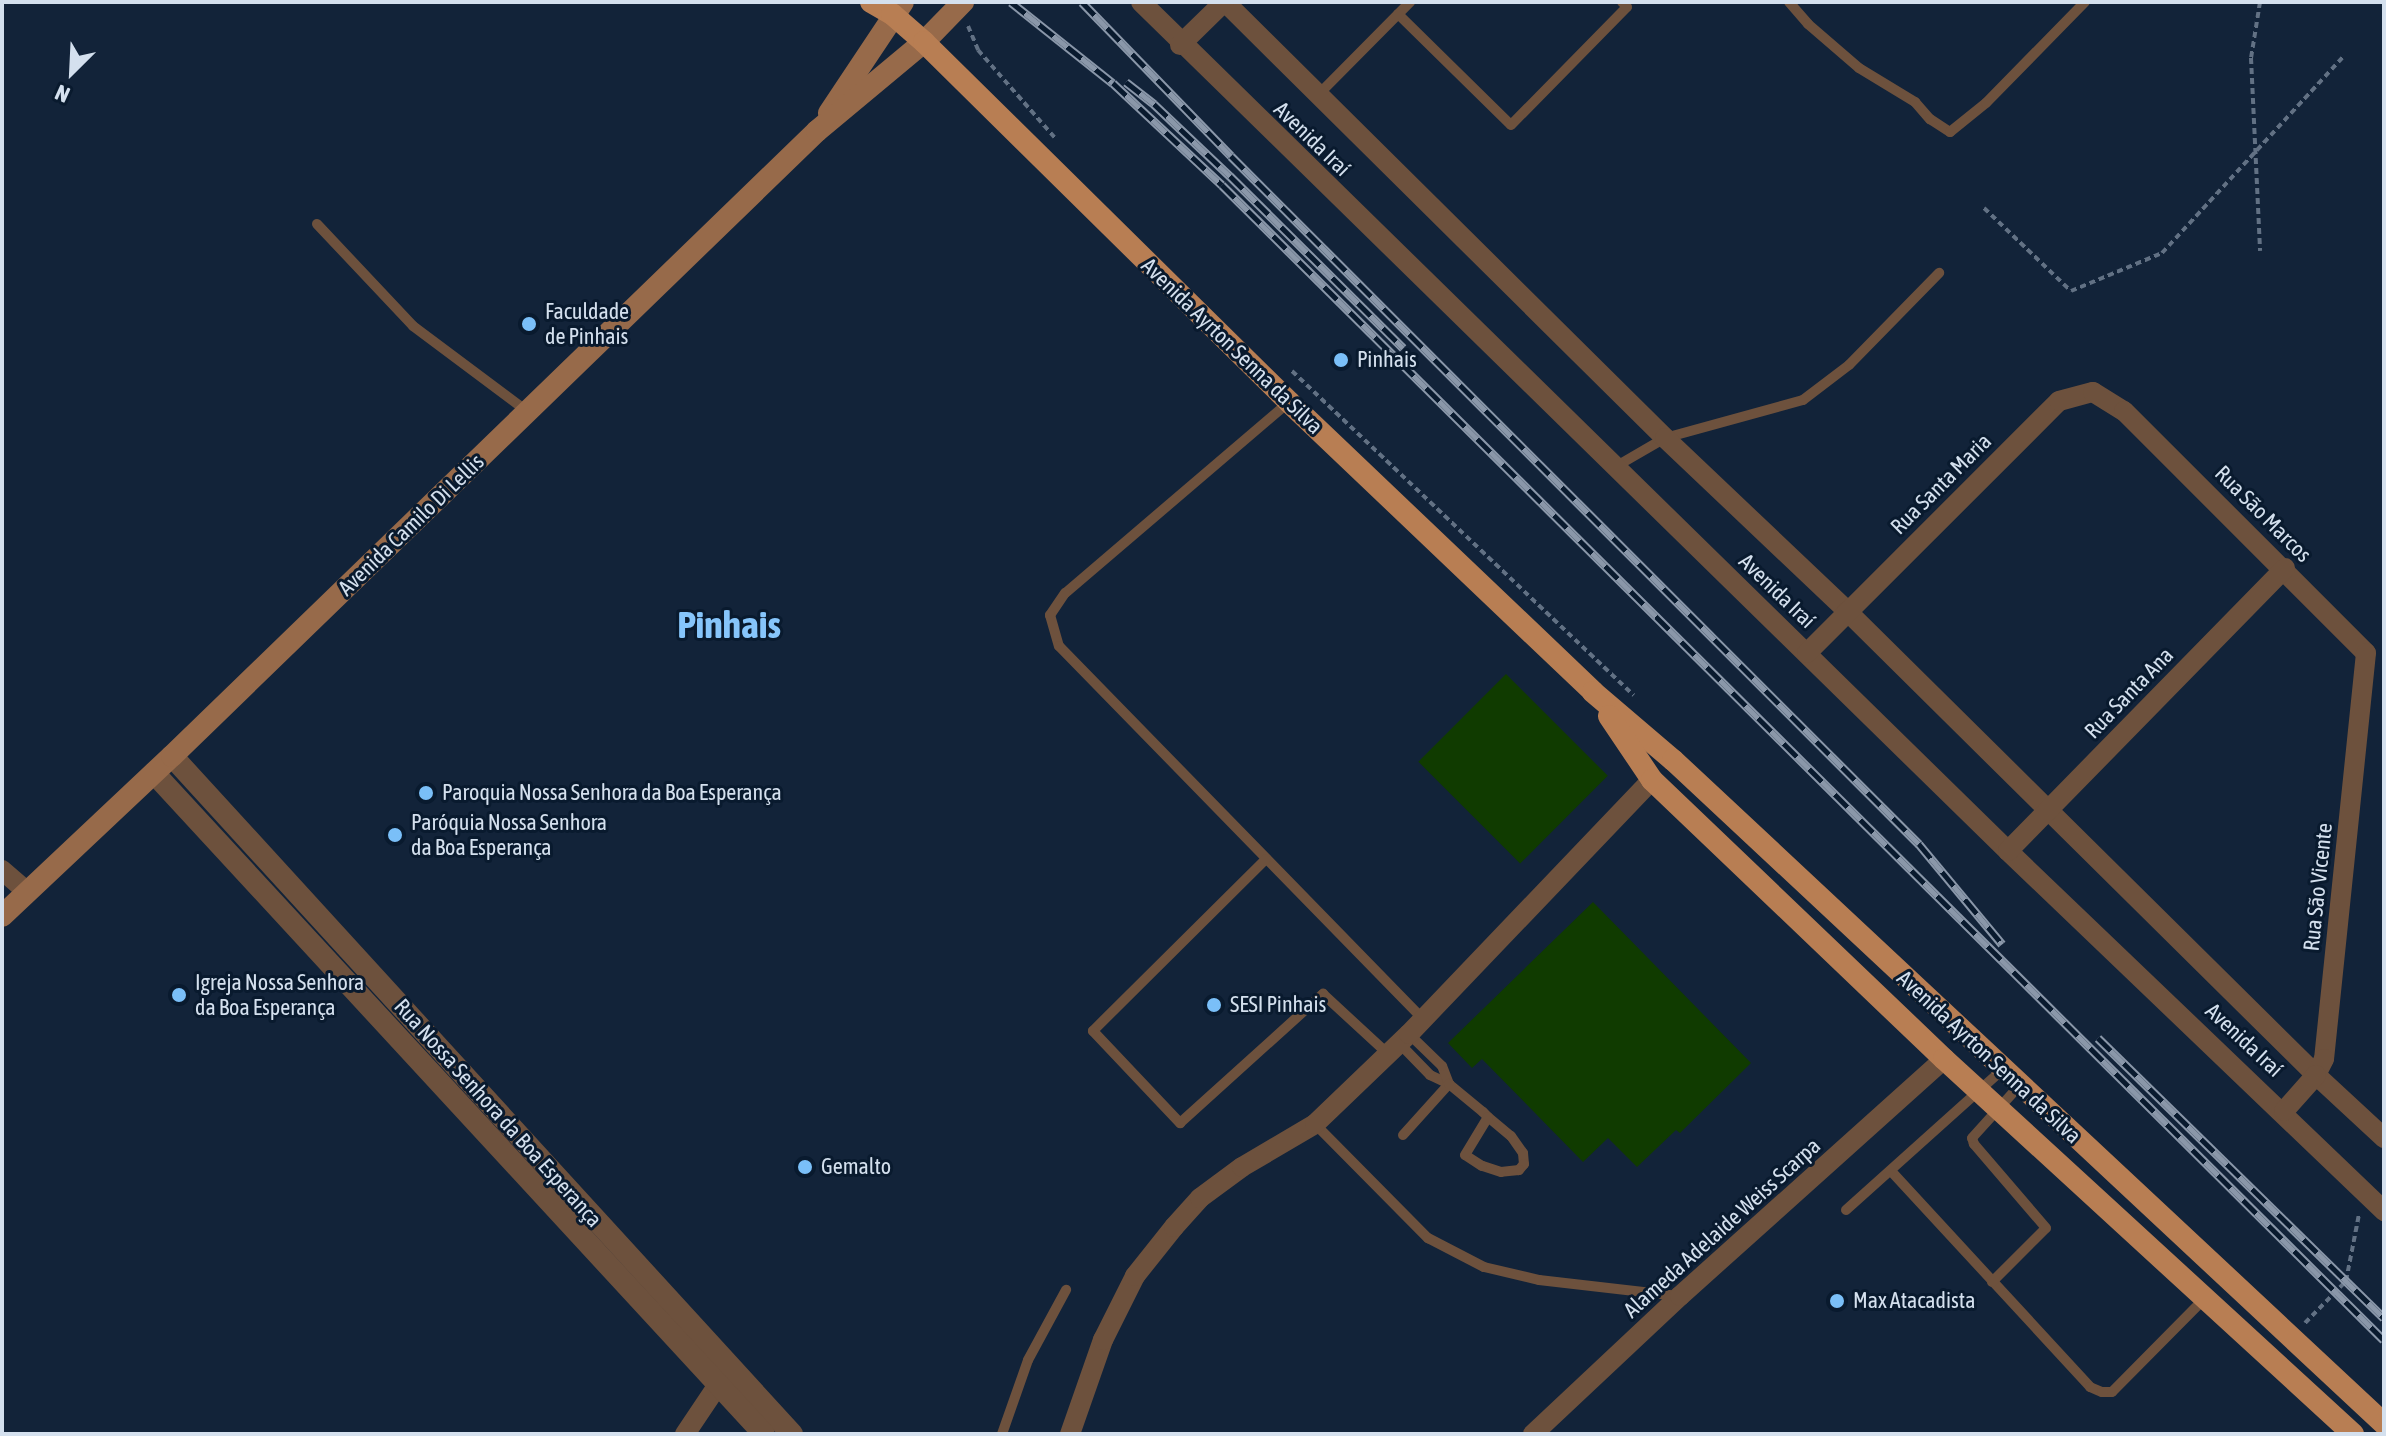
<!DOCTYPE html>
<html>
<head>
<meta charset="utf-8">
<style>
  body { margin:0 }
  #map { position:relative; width:2386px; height:1436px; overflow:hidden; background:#122339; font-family:"Asap Condensed",sans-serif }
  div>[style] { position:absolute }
  .green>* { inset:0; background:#103b00; transform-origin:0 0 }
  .path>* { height:4px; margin-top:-2px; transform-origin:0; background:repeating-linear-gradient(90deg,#627184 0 6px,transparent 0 10px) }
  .service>* { height:10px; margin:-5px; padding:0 5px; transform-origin:5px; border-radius:5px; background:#6d513d }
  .minor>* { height:20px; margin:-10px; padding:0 10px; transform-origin:10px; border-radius:10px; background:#6d513d }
  .tertiary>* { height:22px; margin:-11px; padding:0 11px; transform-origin:11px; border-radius:11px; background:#6d513d }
  .secondary>* { height:22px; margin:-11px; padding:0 11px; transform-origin:11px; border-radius:11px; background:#976a4a }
  .primary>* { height:22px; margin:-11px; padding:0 11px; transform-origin:11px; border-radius:11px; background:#b87e53 }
  .rail>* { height:9px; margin-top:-4.5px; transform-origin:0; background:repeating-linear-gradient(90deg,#091a2e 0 18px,#8a97a9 0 36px); box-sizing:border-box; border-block:2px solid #8a97a9 }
  .dots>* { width:22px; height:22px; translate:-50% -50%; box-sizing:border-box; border:4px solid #091a2e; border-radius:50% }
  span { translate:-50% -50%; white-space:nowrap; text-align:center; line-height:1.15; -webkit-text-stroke:6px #091a2e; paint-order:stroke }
  .street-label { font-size:22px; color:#d4e0ee }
  .poi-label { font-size:22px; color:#d4e0ee }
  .left { translate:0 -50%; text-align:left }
  .town-label { font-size:38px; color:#86c5fb; font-weight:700 }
  .frame { position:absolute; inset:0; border:4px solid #d4e0ee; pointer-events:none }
  .north { position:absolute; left:32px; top:32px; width:80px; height:80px; -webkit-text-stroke:6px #091a2e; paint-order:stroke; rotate:204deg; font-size:22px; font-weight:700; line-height:32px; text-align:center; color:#d4e0ee }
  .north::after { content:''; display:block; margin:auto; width:28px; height:36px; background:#d4e0ee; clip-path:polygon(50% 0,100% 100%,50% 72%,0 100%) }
</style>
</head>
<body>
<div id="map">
  <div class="green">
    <div style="left:1506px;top:674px;width:144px;height:124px;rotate:45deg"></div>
    <div style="clip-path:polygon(1593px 902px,1751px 1063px,1680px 1133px,1676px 1130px,1637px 1167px,1608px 1138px,1583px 1162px,1482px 1059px,1472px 1068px,1448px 1043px)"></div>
  </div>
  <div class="path">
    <div style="left:2260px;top:2px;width:57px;rotate:99.1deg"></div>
    <div style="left:2251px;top:58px;width:193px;rotate:87.3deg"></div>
    <div style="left:968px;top:26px;width:26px;rotate:67deg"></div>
    <div style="left:978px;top:50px;width:117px;rotate:48.8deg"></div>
    <div style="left:1984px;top:208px;width:120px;rotate:43.7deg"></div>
    <div style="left:2071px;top:291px;width:99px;rotate:-22.7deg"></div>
    <div style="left:2162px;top:253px;width:267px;rotate:-47.3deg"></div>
    <div style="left:1292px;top:371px;width:471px;rotate:43.5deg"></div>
    <div style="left:2305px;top:1323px;width:59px;rotate:-45.7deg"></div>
    <div style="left:2346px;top:1281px;width:68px;rotate:-79deg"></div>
  </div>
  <div class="service">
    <div style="left:1789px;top:2px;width:29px;rotate:49deg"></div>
    <div style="left:1808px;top:24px;width:67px;rotate:40.8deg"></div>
    <div style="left:1859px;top:68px;width:66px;rotate:31.3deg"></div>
    <div style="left:1915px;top:102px;width:23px;rotate:49deg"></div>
    <div style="left:1930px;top:119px;width:24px;rotate:33deg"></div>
    <div style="left:1950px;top:132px;width:46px;rotate:-38.9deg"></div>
    <div style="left:1986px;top:103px;width:141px;rotate:-45.6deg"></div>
    <div style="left:1398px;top:14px;width:158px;rotate:44.5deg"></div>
    <div style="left:1511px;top:125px;width:165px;rotate:-45.5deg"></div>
    <div style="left:1627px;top:7px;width:7px;rotate:-135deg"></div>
    <div style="left:1318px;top:95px;width:131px;rotate:-45.3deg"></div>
    <div style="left:317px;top:224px;width:140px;rotate:46.7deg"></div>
    <div style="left:413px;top:326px;width:144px;rotate:36.8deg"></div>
    <div style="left:1289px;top:402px;width:294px;rotate:139.5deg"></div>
    <div style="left:1065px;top:593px;width:27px;rotate:124deg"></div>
    <div style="left:1050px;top:615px;width:32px;rotate:74deg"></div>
    <div style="left:1059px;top:646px;width:521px;rotate:45.7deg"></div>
    <div style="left:1615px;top:467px;width:58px;rotate:-30.1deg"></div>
    <div style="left:1665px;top:438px;width:143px;rotate:-15.4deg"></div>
    <div style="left:1803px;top:400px;width:58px;rotate:-37.3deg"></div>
    <div style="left:1849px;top:365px;width:129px;rotate:-45.6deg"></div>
    <div style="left:1266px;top:859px;width:244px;rotate:135.2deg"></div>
    <div style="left:1093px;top:1031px;width:127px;rotate:46.6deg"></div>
    <div style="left:1180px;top:1123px;width:193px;rotate:-42.1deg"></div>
    <div style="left:1323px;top:994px;width:88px;rotate:42.7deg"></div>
    <div style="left:1399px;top:1043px;width:45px;rotate:45.9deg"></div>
    <div style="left:1430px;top:1075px;width:21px;rotate:25deg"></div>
    <div style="left:1449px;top:1084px;width:19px;rotate:-111deg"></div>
    <div style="left:1442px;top:1066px;width:46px;rotate:-135.9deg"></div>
    <div style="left:1315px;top:1124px;width:161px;rotate:45.3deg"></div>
    <div style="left:1428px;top:1238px;width:63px;rotate:27.4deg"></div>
    <div style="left:1484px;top:1267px;width:57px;rotate:13.3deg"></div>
    <div style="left:1539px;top:1280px;width:140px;rotate:6.6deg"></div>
    <div style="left:1403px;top:1135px;width:69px;rotate:-48deg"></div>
    <div style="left:1449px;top:1084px;width:44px;rotate:39.5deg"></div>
    <div style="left:1483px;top:1112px;width:7px;rotate:45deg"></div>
    <div style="left:1488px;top:1117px;width:30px;rotate:40deg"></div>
    <div style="left:1511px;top:1136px;width:21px;rotate:55deg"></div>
    <div style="left:1523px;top:1153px;width:11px;rotate:85deg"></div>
    <div style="left:1524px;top:1164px;width:8px;rotate:130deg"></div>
    <div style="left:1519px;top:1170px;width:18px;rotate:174deg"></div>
    <div style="left:1501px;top:1172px;width:20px;rotate:-162deg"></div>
    <div style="left:1482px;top:1166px;width:20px;rotate:-147deg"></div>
    <div style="left:1465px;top:1155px;width:44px;rotate:-58.8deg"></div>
    <div style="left:1891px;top:1171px;width:294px;rotate:47.3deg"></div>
    <div style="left:2090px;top:1387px;width:13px;rotate:23deg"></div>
    <div style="left:2102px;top:1392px;width:10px"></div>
    <div style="left:2112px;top:1392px;width:131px;rotate:-45.3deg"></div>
    <div style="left:1846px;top:1210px;width:210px;rotate:-41.9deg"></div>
    <div style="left:1992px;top:1282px;width:76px;rotate:-45deg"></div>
    <div style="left:2046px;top:1228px;width:111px;rotate:-130.6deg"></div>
    <div style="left:1974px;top:1144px;width:6px;rotate:-108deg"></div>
    <div style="left:1972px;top:1138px;width:70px;rotate:-47.9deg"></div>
    <div style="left:1002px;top:1434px;width:78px;rotate:-70.6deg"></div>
    <div style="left:1028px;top:1360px;width:80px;rotate:-61.5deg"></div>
  </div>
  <div class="minor">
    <div style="left:1141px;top:2px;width:1213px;rotate:44.4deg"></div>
    <div style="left:2008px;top:851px;width:521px;rotate:43.75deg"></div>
    <div style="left:1225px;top:2px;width:619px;rotate:44.74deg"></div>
    <div style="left:1665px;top:438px;width:251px;rotate:43.5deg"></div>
    <div style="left:1847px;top:611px;width:660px;rotate:44.69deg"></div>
    <div style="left:2316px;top:1075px;width:93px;rotate:42.8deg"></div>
    <div style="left:1180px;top:45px;width:62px;rotate:-44.3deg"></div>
    <div style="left:1807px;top:653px;width:356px;rotate:-45deg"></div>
    <div style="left:2059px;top:401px;width:35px;rotate:-15deg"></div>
    <div style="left:2093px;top:392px;width:36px;rotate:32deg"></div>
    <div style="left:2124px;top:411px;width:342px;rotate:45deg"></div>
    <div style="left:2366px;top:653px;width:408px;rotate:95.9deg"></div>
    <div style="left:2324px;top:1059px;width:18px;rotate:117deg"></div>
    <div style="left:2316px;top:1075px;width:48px;rotate:131.6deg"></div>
    <div style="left:2008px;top:851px;width:396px;rotate:-45.6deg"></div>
    <div style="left:2px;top:870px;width:33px;rotate:41deg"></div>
    <div style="left:685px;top:1434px;width:73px;rotate:-56.1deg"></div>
    <div style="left:1070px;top:1434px;width:100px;rotate:-70.7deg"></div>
    <div style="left:1103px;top:1340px;width:72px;rotate:-63.4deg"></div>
    <div style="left:1135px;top:1276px;width:63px;rotate:-51.5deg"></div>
    <div style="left:1174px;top:1227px;width:39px;rotate:-48deg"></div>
    <div style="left:1200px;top:1198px;width:52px;rotate:-36.4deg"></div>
    <div style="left:1242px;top:1167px;width:85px;rotate:-30.5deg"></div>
    <div style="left:1315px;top:1124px;width:130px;rotate:-43.8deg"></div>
    <div style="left:1409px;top:1034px;width:352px;rotate:-46.3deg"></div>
    <div style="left:1533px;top:1434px;width:202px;rotate:-43.2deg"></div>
    <div style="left:1680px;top:1296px;width:355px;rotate:-41.9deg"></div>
  </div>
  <div class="tertiary">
    <div style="left:172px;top:756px;width:919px;rotate:47.56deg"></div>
    <div style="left:154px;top:773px;width:899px;rotate:47.3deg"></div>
  </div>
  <div class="secondary">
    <div style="left:829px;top:113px;width:133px;rotate:-56.3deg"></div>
    <div style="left:2px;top:916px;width:233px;rotate:-43.3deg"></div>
    <div style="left:172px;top:756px;width:898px;rotate:-44.1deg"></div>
    <div style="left:817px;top:131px;width:139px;rotate:-39.8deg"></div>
    <div style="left:924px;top:42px;width:56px;rotate:-45.7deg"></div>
  </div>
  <div class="primary">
    <div style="left:871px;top:2px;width:24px;rotate:30deg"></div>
    <div style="left:892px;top:14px;width:43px;rotate:41.2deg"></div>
    <div style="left:924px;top:42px;width:513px;rotate:44.6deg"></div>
    <div style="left:1289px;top:402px;width:420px;rotate:43.6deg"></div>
    <div style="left:1593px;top:692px;width:105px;rotate:40.4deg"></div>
    <div style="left:1673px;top:760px;width:973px;rotate:43.04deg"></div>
    <div style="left:1609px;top:716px;width:77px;rotate:56.1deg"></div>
    <div style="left:1652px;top:780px;width:404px;rotate:43.7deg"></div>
    <div style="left:1944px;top:1059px;width:555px;rotate:42.52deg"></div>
  </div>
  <div class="rail">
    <div style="left:1011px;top:2px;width:130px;rotate:38.5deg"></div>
    <div style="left:1113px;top:83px;width:149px;rotate:43.1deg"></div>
    <div style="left:1222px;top:185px;width:1638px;rotate:44.83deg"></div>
    <div style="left:1082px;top:2px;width:214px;rotate:45.9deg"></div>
    <div style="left:1231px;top:156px;width:973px;rotate:45deg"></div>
    <div style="left:1919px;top:844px;width:130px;rotate:50.3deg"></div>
    <div style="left:1126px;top:82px;width:36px;rotate:38deg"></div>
    <div style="left:1154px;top:104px;width:105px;rotate:43.5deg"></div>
    <div style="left:1230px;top:176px;width:244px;rotate:44.8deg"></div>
    <div style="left:2098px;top:1038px;width:400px;rotate:44.4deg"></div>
  </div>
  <div class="dots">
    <div style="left:529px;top:324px;background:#7abff8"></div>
    <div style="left:1341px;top:360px;background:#7abff8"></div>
    <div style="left:426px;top:793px;background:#7abff8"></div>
    <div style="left:395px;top:835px;background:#7abff8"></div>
    <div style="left:179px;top:995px;background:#7abff8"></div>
    <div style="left:1214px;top:1005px;background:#7abff8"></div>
    <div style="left:805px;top:1167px;background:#7abff8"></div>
    <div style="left:1837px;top:1301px;background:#7abff8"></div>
  </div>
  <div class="street-label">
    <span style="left:1312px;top:139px;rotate:44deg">Avenida Iraí</span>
    <span style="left:1232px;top:346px;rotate:44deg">Avenida Ayrton Senna da Silva</span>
    <span style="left:1941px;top:484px;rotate:-45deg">Rua Santa Maria</span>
    <span style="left:2263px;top:514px;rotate:45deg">Rua São Marcos</span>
    <span style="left:411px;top:525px;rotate:-44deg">Avenida Camilo Di Lellis</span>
    <span style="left:1777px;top:591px;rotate:44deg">Avenida Iraí</span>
    <span style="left:2129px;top:693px;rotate:-46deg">Rua Santa Ana</span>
    <span style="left:2318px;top:887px;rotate:-84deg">Rua São Vicente</span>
    <span style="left:2244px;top:1040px;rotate:43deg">Avenida Iraí</span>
    <span style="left:1989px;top:1057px;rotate:43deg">Avenida Ayrton Senna da Silva</span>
    <span style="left:498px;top:1113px;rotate:48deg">Rua Nossa Senhora da Boa Esperança</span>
    <span style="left:1722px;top:1228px;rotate:-42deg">Alameda Adelaide Weiss Scarpa</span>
  </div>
  <div class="poi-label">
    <span class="left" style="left:545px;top:324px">Faculdade<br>de Pinhais</span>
    <span class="left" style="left:1357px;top:360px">Pinhais</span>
    <span class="left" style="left:442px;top:793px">Paroquia Nossa Senhora da Boa Esperança</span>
    <span class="left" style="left:411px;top:835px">Paróquia Nossa Senhora<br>da Boa Esperança</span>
    <span class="left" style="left:195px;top:995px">Igreja Nossa Senhora<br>da Boa Esperança</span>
    <span class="left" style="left:1230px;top:1005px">SESI Pinhais</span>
    <span class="left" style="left:821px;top:1167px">Gemalto</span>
    <span class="left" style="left:1853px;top:1301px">Max Atacadista</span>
  </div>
  <div class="town-label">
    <span style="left:729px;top:625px">Pinhais</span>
  </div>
  <div class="frame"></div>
  <div class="north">N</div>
</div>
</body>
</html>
